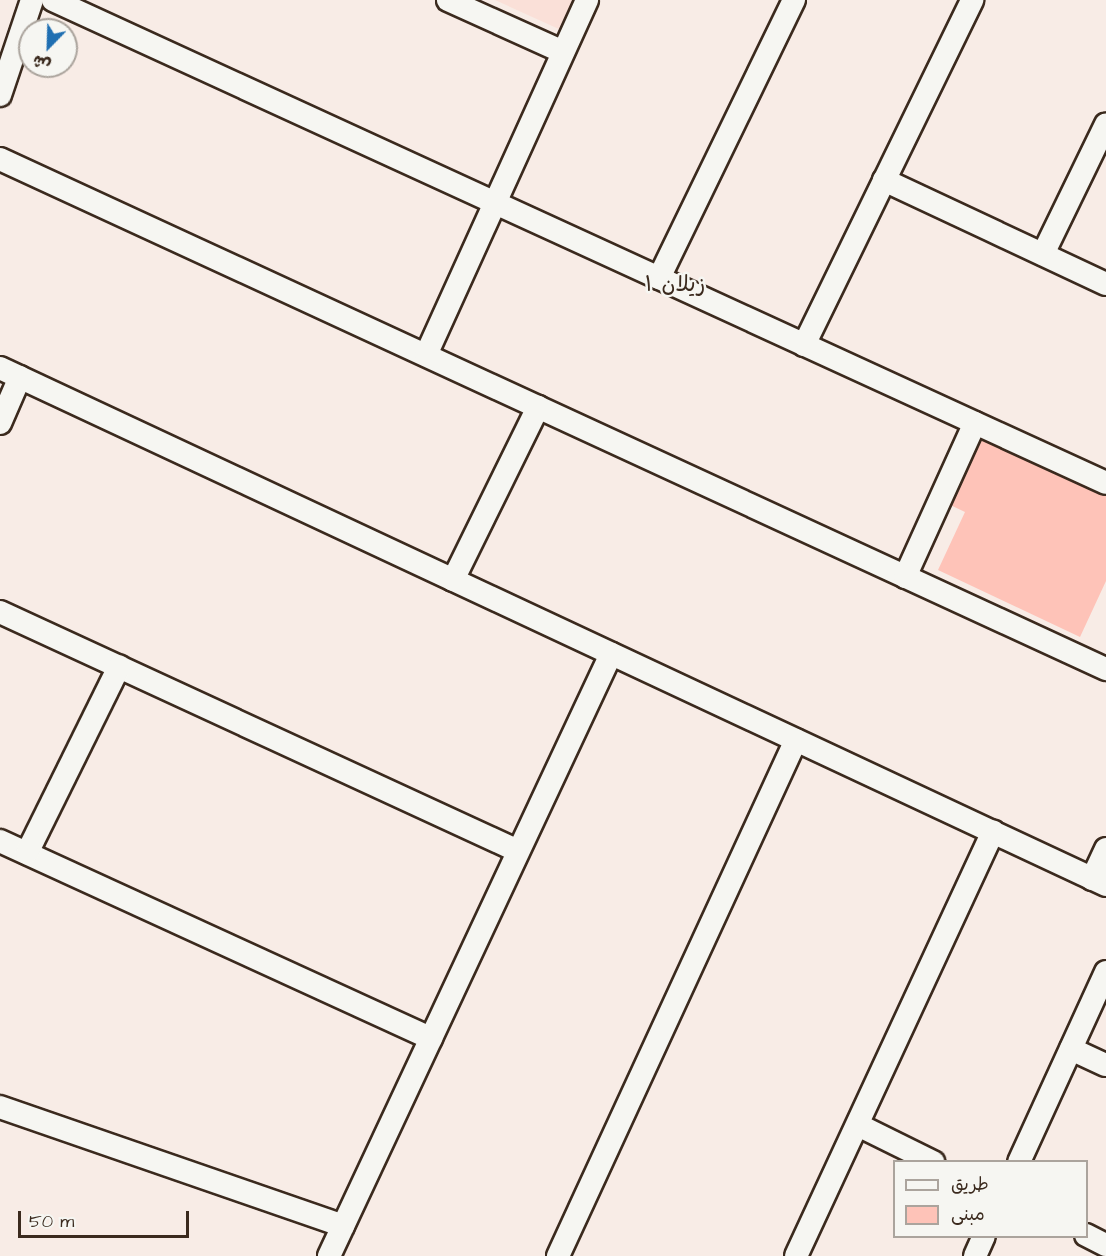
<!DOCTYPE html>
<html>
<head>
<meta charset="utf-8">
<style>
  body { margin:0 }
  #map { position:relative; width:1106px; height:1256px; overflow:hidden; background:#f8ece6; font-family:"Architects Daughter","Playpen Sans Arabic",sans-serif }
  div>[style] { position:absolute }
  .built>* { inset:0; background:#fae0d8 }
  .building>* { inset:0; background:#fec3b8 }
  .roads { filter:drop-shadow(2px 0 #3b2a1e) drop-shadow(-2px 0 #3b2a1e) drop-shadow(0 2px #3b2a1e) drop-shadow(0 -2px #3b2a1e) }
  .street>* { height:22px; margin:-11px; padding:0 11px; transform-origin:11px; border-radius:11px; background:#f6f6f2 }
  span { translate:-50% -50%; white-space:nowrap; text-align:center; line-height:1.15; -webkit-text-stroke:5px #f6f6f2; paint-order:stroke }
  .neighbourhood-label { font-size:22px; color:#3b2a1e }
  .legend { position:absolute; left:893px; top:1160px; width:195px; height:78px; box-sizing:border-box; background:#f6f6f2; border:2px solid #aba49d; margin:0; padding:8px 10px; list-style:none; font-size:18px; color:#3b2a1e }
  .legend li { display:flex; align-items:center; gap:12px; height:30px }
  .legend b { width:30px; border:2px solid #aba49d }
  .north { position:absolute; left:18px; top:18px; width:60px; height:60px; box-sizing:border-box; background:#f6f6f2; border:2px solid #aba49d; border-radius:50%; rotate:203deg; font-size:16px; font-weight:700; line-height:24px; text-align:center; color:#3b2a1e }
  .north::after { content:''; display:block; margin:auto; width:21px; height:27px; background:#1f6fb2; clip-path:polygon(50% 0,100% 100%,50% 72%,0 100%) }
  .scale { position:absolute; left:18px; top:1211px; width:171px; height:27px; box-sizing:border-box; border:3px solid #3b2a1e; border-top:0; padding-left:8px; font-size:18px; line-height:21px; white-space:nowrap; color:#3b2a1e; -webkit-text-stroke:4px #f6f6f2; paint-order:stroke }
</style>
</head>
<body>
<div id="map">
  <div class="built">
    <div style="clip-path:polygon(495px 0,575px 0,561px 30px)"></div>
  </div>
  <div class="building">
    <div style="clip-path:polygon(975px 433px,1106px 493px,1106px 581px,1080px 637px,938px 570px,965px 512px,944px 502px)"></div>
  </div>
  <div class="roads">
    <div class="street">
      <div style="left:53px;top:0;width:1158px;rotate:24.64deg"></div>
      <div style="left:448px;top:0;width:126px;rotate:24.3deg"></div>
      <div style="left:0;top:95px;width:100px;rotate:-71.4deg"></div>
      <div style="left:0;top:159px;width:1218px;rotate:24.76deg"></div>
      <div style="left:884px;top:180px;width:245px;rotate:25.1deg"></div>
      <div style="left:1043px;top:254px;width:144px;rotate:-64.1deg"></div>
      <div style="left:659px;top:278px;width:309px;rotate:-64.1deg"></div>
      <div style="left:804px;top:345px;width:384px;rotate:-64deg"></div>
      <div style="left:426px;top:355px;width:390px;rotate:-65.6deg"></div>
      <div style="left:0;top:368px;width:1221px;rotate:25.05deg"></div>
      <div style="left:0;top:423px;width:50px;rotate:-66.5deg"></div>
      <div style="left:905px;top:577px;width:169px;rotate:-65.6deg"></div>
      <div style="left:453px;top:580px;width:193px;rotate:-63.8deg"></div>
      <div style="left:0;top:612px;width:570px;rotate:24.77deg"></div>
      <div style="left:0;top:841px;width:474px;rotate:24.6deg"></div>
      <div style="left:27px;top:853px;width:208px;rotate:-63.7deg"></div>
      <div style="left:1092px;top:879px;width:33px;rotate:-65deg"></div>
      <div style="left:1071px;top:1049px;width:38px;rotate:25deg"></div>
      <div style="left:0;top:1107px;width:363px;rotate:19.1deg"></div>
      <div style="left:858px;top:1125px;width:84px;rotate:26.3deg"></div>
      <div style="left:1019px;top:1162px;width:209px;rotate:-65.4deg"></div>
      <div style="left:1086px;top:1235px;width:22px;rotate:27deg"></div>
      <div style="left:329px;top:1256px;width:665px;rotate:-64.9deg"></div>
      <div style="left:558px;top:1256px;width:568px;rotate:-65.24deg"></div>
      <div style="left:796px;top:1256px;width:468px;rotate:-65.1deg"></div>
      <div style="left:975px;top:1256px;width:22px;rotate:-66deg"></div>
    </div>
  </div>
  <div class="neighbourhood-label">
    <span style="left:675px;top:285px">زیلان ١</span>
  </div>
  <ul class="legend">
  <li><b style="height:8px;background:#f6f6f2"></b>طريق</li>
  <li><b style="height:16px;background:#fec3b8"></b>مبنى</li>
  </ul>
  <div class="north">ش</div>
  <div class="scale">50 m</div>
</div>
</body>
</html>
